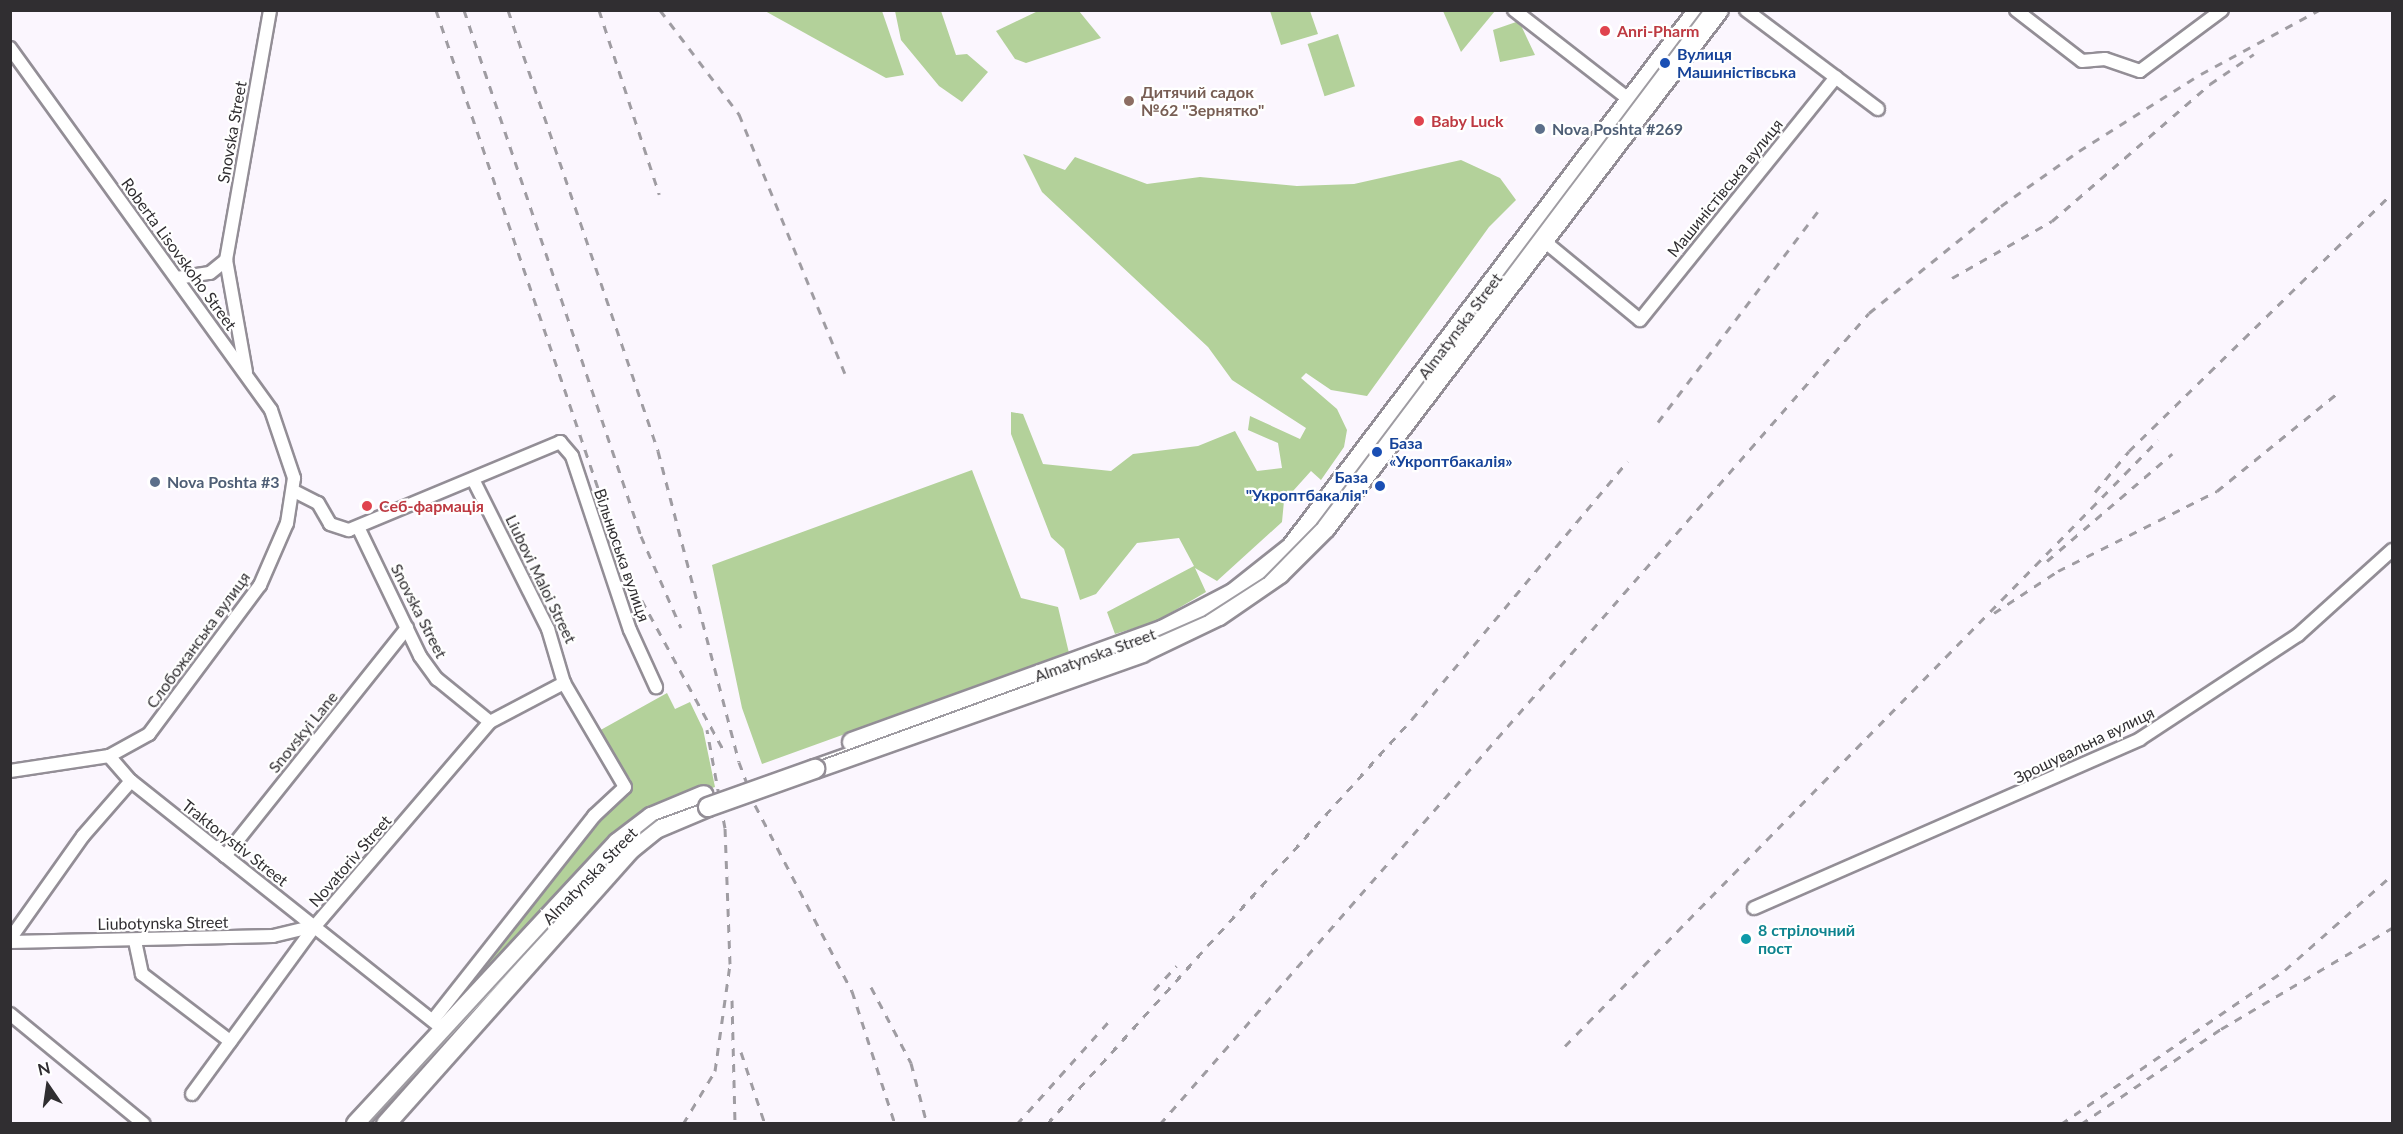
<!DOCTYPE html>
<html>
<head>
<meta charset="utf-8">
<style>
  body { margin:0 }
  #map { position:relative; width:2403px; height:1134px; overflow:hidden; background:#fbf6fe; font-family:Lato,sans-serif }
  div>[style] { position:absolute }
  .green>* { inset:0; background:#b3d19a; transform-origin:0 0 }
  .roads { filter:drop-shadow(2px 0 #938e96) drop-shadow(-2px 0 #938e96) drop-shadow(0 2px #938e96) drop-shadow(0 -2px #938e96) }
  .street>* { height:12px; margin:-6px; padding:0 6px; transform-origin:6px; border-radius:6px; background:#fff }
  .secondary>* { height:18px; margin:-9px; padding:0 9px; transform-origin:9px; border-radius:9px; background:#fff }
  .tram>* { height:1.5px; margin:-0.75px; padding:0 0.75px; transform-origin:0.75px; border-radius:0.75px; background:#9f9ca2 }
  .rail>* { height:3px; margin-top:-1.5px; transform-origin:0; background:repeating-linear-gradient(90deg,#9f9ca2 0 8px,transparent 0 16px) }
  .bridges { filter:drop-shadow(2px 0 #938e96) drop-shadow(-2px 0 #938e96) drop-shadow(0 2px #938e96) drop-shadow(0 -2px #938e96) }
  .secondary-bridge>* { height:18px; margin:-9px; padding:0 9px; transform-origin:9px; border-radius:9px; background:#fff }
  .dots>* { width:16px; height:16px; translate:-50% -50%; box-sizing:border-box; border:3px solid #fff; border-radius:50% }
  span { translate:-50% -50%; white-space:nowrap; text-align:center; line-height:1.15; -webkit-text-stroke:4.5px #fff; paint-order:stroke }
  .health-label { font-size:16px; color:#be3a42; font-weight:700 }
  .left { translate:0 -50%; text-align:left }
  .transit-label { font-size:16px; color:#164399; font-weight:700 }
  .right { translate:-100% -50%; text-align:right }
  .education-label { font-size:16px; color:#785e54; font-weight:700 }
  .service-label { font-size:16px; color:#4e5e75; font-weight:700 }
  .street-label { font-size:16px; color:#302e31 }
  .culture-label { font-size:16px; color:#0d838f; font-weight:700 }
  .frame { position:absolute; inset:0; border:12px solid #302e31; pointer-events:none }
  .north { position:absolute; left:18px; top:1056px; width:60px; height:60px; -webkit-text-stroke:4px #fff; paint-order:stroke; rotate:347deg; font-size:16px; font-weight:700; line-height:24px; text-align:center; color:#302e31 }
  .north::after { content:''; display:block; margin:auto; width:21px; height:27px; background:#302e31; clip-path:polygon(50% 0,100% 100%,50% 72%,0 100%) }
</style>
</head>
<body>
<div id="map">
  <div class="green">
    <div style="clip-path:polygon(765px 11px,882px 11px,904px 75px,886px 78px)"></div>
    <div style="clip-path:polygon(895px 11px,941px 11px,956px 55px,967px 54px,988px 72px,962px 102px,939px 86px,901px 40px)"></div>
    <div style="clip-path:polygon(1038px 11px,1079px 11px,1101px 38px,1026px 63px,1015px 59px,996px 31px)"></div>
    <div style="clip-path:polygon(1270px 11px,1310px 11px,1318px 34px,1281px 45px)"></div>
    <div style="clip-path:polygon(1443px 11px,1495px 11px,1461px 52px)"></div>
    <div style="clip-path:polygon(1519px 21px,1535px 55px,1500px 62px,1493px 30px)"></div>
    <div style="left:1338px;top:34px;width:55px;height:32px;rotate:72deg"></div>
    <div style="clip-path:polygon(1023px 154px,1065px 170px,1075px 157px,1147px 184px,1200px 177px,1297px 186px,1354px 184px,1461px 160px,1500px 178px,1516px 200px,1489px 227px,1367px 396px,1331px 390px,1306px 373px,1301px 378px,1337px 409px,1347px 430px,1344px 447px,1321px 480px,1311px 471px,1284px 501px,1282px 522px,1217px 581px,1195px 568px,1206px 592px,1155px 622px,1115px 634px,1107px 612px,1194px 566px,1179px 538px,1137px 543px,1096px 594px,1080px 600px,1064px 549px,1051px 537px,1011px 434px,1011px 412px,1023px 414px,1043px 464px,1111px 471px,1133px 454px,1198px 446px,1235px 431px,1257px 471px,1282px 468px,1278px 443px,1248px 430px,1250px 416px,1300px 439px,1306px 428px,1232px 380px,1208px 347px,1042px 192px)"></div>
    <div style="clip-path:polygon(972px 470px,1021px 598px,1058px 607px,1069px 653px,762px 764px,742px 708px,712px 565px)"></div>
    <div style="clip-path:polygon(667px 693px,675px 709px,690px 702px,703px 729px,715px 787px,688px 796px,445px 1012px,604px 815px,631px 791px,631px 780px,597px 732px)"></div>
  </div>
  <div class="roads">
    <div class="street">
      <div style="left:1514px;top:10px;width:148px;rotate:37.9deg"></div>
      <div style="left:1746px;top:10px;width:165px;rotate:36.9deg"></div>
      <div style="left:2016px;top:10px;width:83px;rotate:37.7deg"></div>
      <div style="left:2082px;top:61px;width:23px;rotate:-5deg"></div>
      <div style="left:2105px;top:59px;width:37px;rotate:19deg"></div>
      <div style="left:2140px;top:71px;width:102px;rotate:-36.6deg"></div>
      <div style="left:10px;top:48px;width:446px;rotate:54.2deg"></div>
      <div style="left:271px;top:410px;width:72px;rotate:71.3deg"></div>
      <div style="left:294px;top:478px;width:46px;rotate:98.8deg"></div>
      <div style="left:287px;top:523px;width:68px;rotate:113.5deg"></div>
      <div style="left:260px;top:585px;width:186px;rotate:126.7deg"></div>
      <div style="left:149px;top:734px;width:46px;rotate:151.2deg"></div>
      <div style="left:109px;top:756px;width:100px;rotate:171.4deg"></div>
      <div style="left:1544px;top:241px;width:124px;rotate:39.5deg"></div>
      <div style="left:1640px;top:320px;width:312px;rotate:-51.1deg"></div>
      <div style="left:177px;top:278px;width:33px;rotate:-9deg"></div>
      <div style="left:210px;top:273px;width:21px;rotate:-39deg"></div>
      <div style="left:246px;top:372px;width:114px;rotate:-100.1deg"></div>
      <div style="left:226px;top:260px;width:254px;rotate:-80deg"></div>
      <div style="left:294px;top:491px;width:27px;rotate:27deg"></div>
      <div style="left:318px;top:503px;width:24px;rotate:60deg"></div>
      <div style="left:330px;top:524px;width:20px;rotate:18deg"></div>
      <div style="left:349px;top:530px;width:229px;rotate:-22.6deg"></div>
      <div style="left:560px;top:442px;width:18px;rotate:49deg"></div>
      <div style="left:572px;top:456px;width:183px;rotate:71.6deg"></div>
      <div style="left:630px;top:630px;width:63px;rotate:65.5deg"></div>
      <div style="left:358px;top:527px;width:143px;rotate:64.3deg"></div>
      <div style="left:420px;top:656px;width:29px;rotate:54deg"></div>
      <div style="left:437px;top:679px;width:68px;rotate:39.1deg"></div>
      <div style="left:109px;top:756px;width:33px;rotate:49deg"></div>
      <div style="left:131px;top:781px;width:391px;rotate:38.5deg"></div>
      <div style="left:225px;top:856px;width:292px;rotate:-51.4deg"></div>
      <div style="left:1754px;top:908px;width:421px;rotate:-23.6deg"></div>
      <div style="left:2140px;top:739px;width:189px;rotate:-33.4deg"></div>
      <div style="left:2298px;top:635px;width:127px;rotate:-42.1deg"></div>
      <div style="left:10px;top:939px;width:126px;rotate:-54.7deg"></div>
      <div style="left:83px;top:836px;width:73px;rotate:-48.9deg"></div>
      <div style="left:135px;top:941px;width:34px;rotate:78deg"></div>
      <div style="left:142px;top:974px;width:111px;rotate:37.3deg"></div>
      <div style="left:10px;top:942px;width:263px;rotate:-1.3deg"></div>
      <div style="left:273px;top:936px;width:43px;rotate:-13.4deg"></div>
      <div style="left:10px;top:1014px;width:173px;rotate:39.4deg"></div>
      <div style="left:433px;top:1020px;width:260px;rotate:-51.7deg"></div>
      <div style="left:594px;top:816px;width:42px;rotate:-43.1deg"></div>
      <div style="left:625px;top:787px;width:121px;rotate:-120.4deg"></div>
      <div style="left:564px;top:683px;width:56px;rotate:-106.5deg"></div>
      <div style="left:548px;top:629px;width:165px;rotate:-116.6deg"></div>
      <div style="left:192px;top:1094px;width:208px;rotate:-53.8deg"></div>
      <div style="left:315px;top:926px;width:269px;rotate:-49.4deg"></div>
      <div style="left:490px;top:722px;width:84px;rotate:-27.8deg"></div>
    </div>
    <div class="secondary">
      <div style="left:852px;top:742px;width:330px;rotate:-19.9deg"></div>
      <div style="left:1162px;top:630px;width:80px;rotate:-27.5deg"></div>
      <div style="left:1233px;top:593px;width:74px;rotate:-38.4deg"></div>
      <div style="left:1291px;top:547px;width:674px;rotate:-52.84deg"></div>
      <div style="left:815px;top:769px;width:347px;rotate:-19.5deg"></div>
      <div style="left:1142px;top:653px;width:85px;rotate:-25.7deg"></div>
      <div style="left:1219px;top:616px;width:74px;rotate:-34.5deg"></div>
      <div style="left:1280px;top:574px;width:65px;rotate:-45deg"></div>
      <div style="left:1326px;top:528px;width:650px;rotate:-52.81deg"></div>
      <div style="left:356px;top:1124px;width:384px;rotate:-47.1deg"></div>
      <div style="left:617px;top:843px;width:43px;rotate:-37.4deg"></div>
      <div style="left:651px;top:817px;width:57px;rotate:-22.5deg"></div>
      <div style="left:386px;top:1124px;width:367px;rotate:-48.3deg"></div>
      <div style="left:630px;top:850px;width:33px;rotate:-39deg"></div>
      <div style="left:656px;top:829px;width:56px;rotate:-22.9deg"></div>
    </div>
  </div>
  <div class="tram">
    <div style="left:368px;top:1124px;width:377px;rotate:-47.4deg"></div>
    <div style="left:623px;top:847px;width:43px;rotate:-38.5deg"></div>
    <div style="left:657px;top:820px;width:523px;rotate:-20.03deg"></div>
    <div style="left:1148px;top:641px;width:62px;rotate:-23.7deg"></div>
    <div style="left:1205px;top:616px;width:70px;rotate:-32.8deg"></div>
    <div style="left:1264px;top:578px;width:76px;rotate:-45.5deg"></div>
    <div style="left:1317px;top:524px;width:643px;rotate:-53.09deg"></div>
  </div>
  <div class="rail">
    <div style="left:436px;top:10px;width:564px;rotate:71.28deg"></div>
    <div style="left:617px;top:544px;width:45px;rotate:68deg"></div>
    <div style="left:634px;top:586px;width:186px;rotate:61.4deg"></div>
    <div style="left:464px;top:10px;width:555px;rotate:71.4deg"></div>
    <div style="left:641px;top:536px;width:100px;rotate:66.5deg"></div>
    <div style="left:508px;top:10px;width:466px;rotate:71.2deg"></div>
    <div style="left:658px;top:451px;width:321px;rotate:75.4deg"></div>
    <div style="left:739px;top:762px;width:46px;rotate:69.6deg"></div>
    <div style="left:755px;top:805px;width:210px;rotate:62.5deg"></div>
    <div style="left:852px;top:991px;width:140px;rotate:72.1deg"></div>
    <div style="left:599px;top:10px;width:194px;rotate:71.9deg"></div>
    <div style="left:660px;top:10px;width:131px;rotate:52.8deg"></div>
    <div style="left:739px;top:114px;width:283px;rotate:67.8deg"></div>
    <div style="left:1952px;top:278px;width:115px;rotate:-29.7deg"></div>
    <div style="left:2052px;top:221px;width:209px;rotate:-40.9deg"></div>
    <div style="left:2210px;top:84px;width:53px;rotate:-34.3deg"></div>
    <div style="left:1658px;top:422px;width:266px;rotate:-52.8deg"></div>
    <div style="left:2095px;top:492px;width:53px;rotate:-50.3deg"></div>
    <div style="left:2129px;top:451px;width:366px;rotate:-44.4deg"></div>
    <div style="left:2047px;top:561px;width:165px;rotate:-40.6deg"></div>
    <div style="left:1994px;top:613px;width:77px;rotate:-33.3deg"></div>
    <div style="left:2058px;top:571px;width:178px;rotate:-26.7deg"></div>
    <div style="left:2217px;top:491px;width:159px;rotate:-39.1deg"></div>
    <div style="left:871px;top:987px;width:86px;rotate:62.2deg"></div>
    <div style="left:911px;top:1063px;width:63px;rotate:75.3deg"></div>
    <div style="left:1154px;top:990px;width:33px;rotate:-47deg"></div>
    <div style="left:732px;top:1000px;width:124px;rotate:88.6deg"></div>
    <div style="left:1565px;top:1046px;width:848px;rotate:-45.62deg"></div>
    <div style="left:741px;top:1052px;width:76px;rotate:71.6deg"></div>
    <div style="left:683px;top:1124px;width:62px;rotate:-58.9deg"></div>
    <div style="left:715px;top:1071px;width:108px;rotate:-82deg"></div>
    <div style="left:730px;top:964px;width:136px;rotate:-92.1deg"></div>
    <div style="left:725px;top:828px;width:100px;rotate:-100.4deg"></div>
    <div style="left:1017px;top:1124px;width:140px;rotate:-48.2deg"></div>
    <div style="left:1047px;top:1124px;width:545px;rotate:-47.97deg"></div>
    <div style="left:1412px;top:719px;width:336px;rotate:-50.1deg"></div>
    <div style="left:1160px;top:1124px;width:1077px;rotate:-48.84deg"></div>
    <div style="left:1869px;top:313px;width:170px;rotate:-39deg"></div>
    <div style="left:2001px;top:206px;width:95px;rotate:-35.2deg"></div>
    <div style="left:2079px;top:151px;width:144px;rotate:-32.3deg"></div>
    <div style="left:2201px;top:74px;width:134px;rotate:-28.5deg"></div>
    <div style="left:2061px;top:1124px;width:272px;rotate:-34.5deg"></div>
    <div style="left:2285px;top:970px;width:143px;rotate:-41.6deg"></div>
    <div style="left:2081px;top:1124px;width:169px;rotate:-34.2deg"></div>
    <div style="left:2221px;top:1029px;width:199px;rotate:-30.6deg"></div>
  </div>
  <div class="bridges">
    <div class="secondary-bridge">
      <div style="left:708px;top:807px;width:114px;rotate:-19.6deg"></div>
    </div>
  </div>
  <div class="dots">
    <div style="left:1605px;top:31px;background:#e0444e"></div>
    <div style="left:1665px;top:63px;background:#1a4fb4"></div>
    <div style="left:1129px;top:101px;background:#8d6e63"></div>
    <div style="left:1419px;top:121px;background:#e0444e"></div>
    <div style="left:1540px;top:129px;background:#5c6f8a"></div>
    <div style="left:1377px;top:452px;background:#1a4fb4"></div>
    <div style="left:155px;top:482px;background:#5c6f8a"></div>
    <div style="left:1380px;top:486px;background:#1a4fb4"></div>
    <div style="left:367px;top:506px;background:#e0444e"></div>
    <div style="left:1746px;top:939px;background:#0f9aa8"></div>
  </div>
  <div class="health-label">
    <span class="left" style="left:1617px;top:31px">Anri-Pharm</span>
    <span class="left" style="left:1431px;top:121px">Baby Luck</span>
    <span class="left" style="left:379px;top:506px">Себ-фармація</span>
  </div>
  <div class="transit-label">
    <span class="left" style="left:1677px;top:63px">Вулиця<br>Машиністівська</span>
    <span class="left" style="left:1389px;top:452px">База<br>«Укроптбакалія»</span>
    <span class="right" style="left:1368px;top:486px">База<br>"Укроптбакалія"</span>
  </div>
  <div class="education-label">
    <span class="left" style="left:1141px;top:101px">Дитячий садок<br>№62 "Зернятко"</span>
  </div>
  <div class="service-label">
    <span class="left" style="left:1552px;top:129px">Nova Poshta #269</span>
    <span class="left" style="left:167px;top:482px">Nova Poshta #3</span>
  </div>
  <div class="street-label">
    <span style="left:232px;top:132px;rotate:-80deg">Snovska Street</span>
    <span style="left:1725px;top:188px;rotate:-51deg">Машиністівська вулиця</span>
    <span style="left:179px;top:254px;rotate:54deg">Roberta Lisovskoho Street</span>
    <span style="left:1460px;top:326px;rotate:-53deg">Almatynska Street</span>
    <span style="left:622px;top:555px;rotate:71deg">Вільнюська вулиця</span>
    <span style="left:541px;top:579px;rotate:64deg">Liubovi Maloi Street</span>
    <span style="left:419px;top:611px;rotate:63deg">Snovska Street</span>
    <span style="left:198px;top:640px;rotate:-54deg">Слобожанська вулиця</span>
    <span style="left:1095px;top:655px;rotate:-20deg">Almatynska Street</span>
    <span style="left:303px;top:732px;rotate:-51deg">Snovskyi Lane</span>
    <span style="left:2084px;top:745px;rotate:-26deg">Зрошувальна вулиця</span>
    <span style="left:235px;top:843px;rotate:38deg">Traktorystiv Street</span>
    <span style="left:350px;top:861px;rotate:-49deg">Novatoriv Street</span>
    <span style="left:590px;top:876px;rotate:-46deg">Almatynska Street</span>
    <span style="left:163px;top:923px;rotate:-1deg">Liubotynska Street</span>
  </div>
  <div class="culture-label">
    <span class="left" style="left:1758px;top:939px">8 стрілочний<br>пост</span>
  </div>
  <div class="frame"></div>
  <div class="north">N</div>
</div>
</body>
</html>
